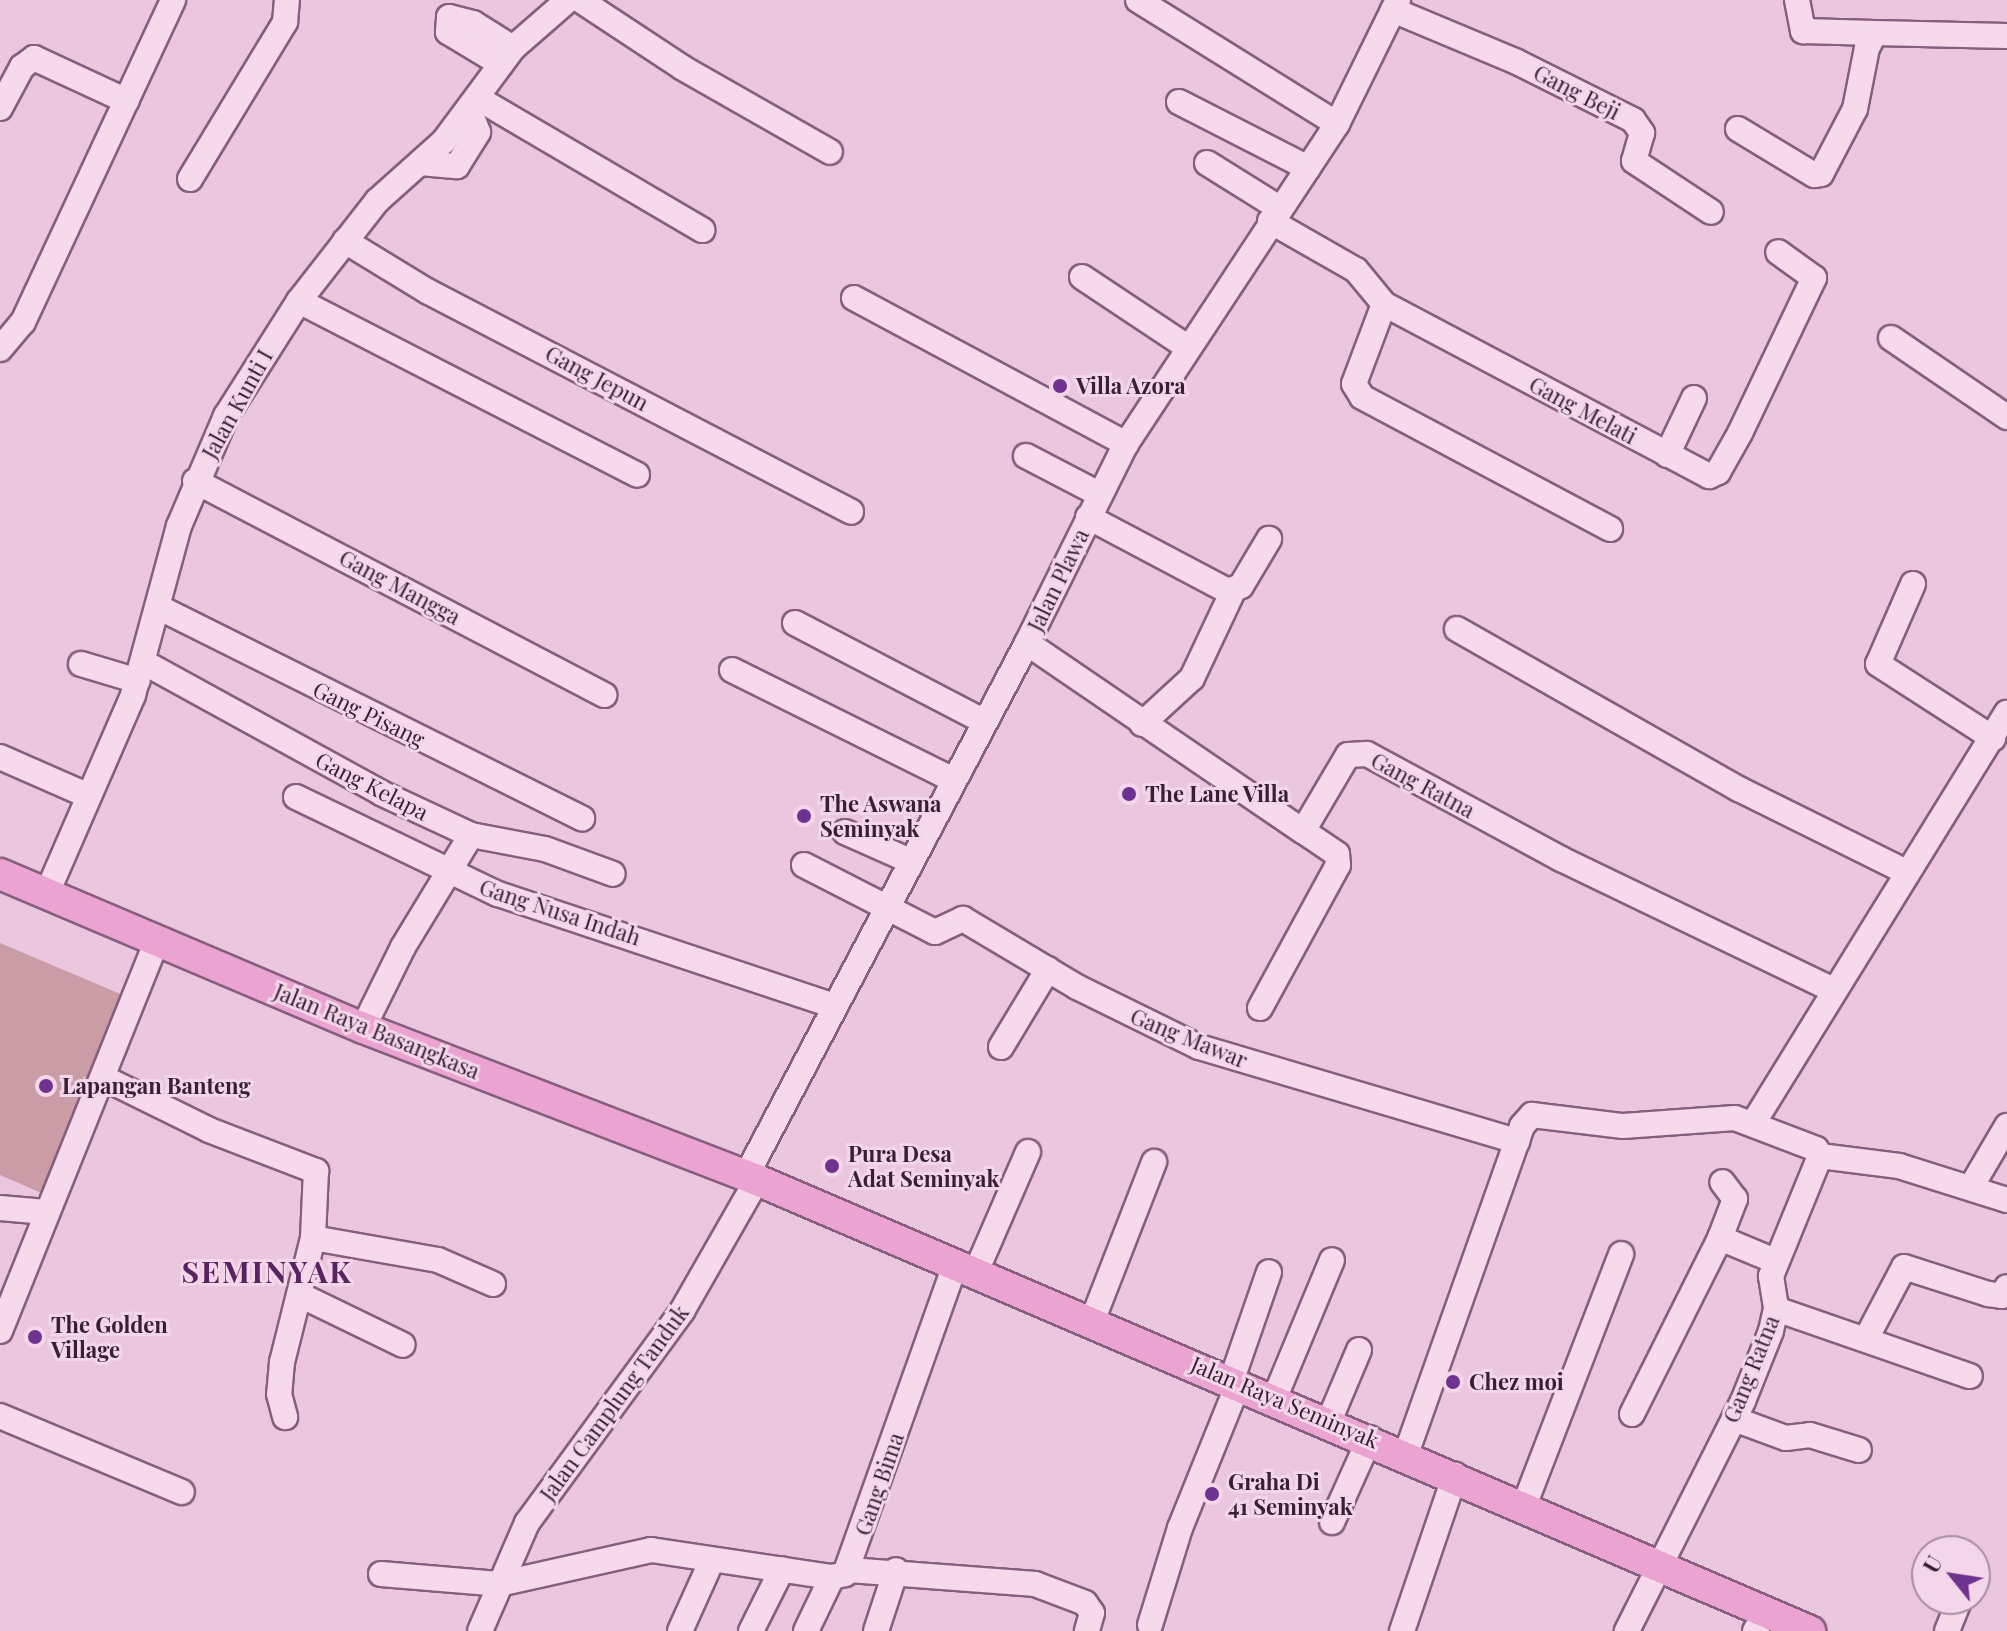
<!DOCTYPE html>
<html>
<head>
<meta charset="utf-8">
<style>
  body { margin:0 }
  #map { position:relative; width:2007px; height:1631px; overflow:hidden; background:#ebc7df; font-family:"Playfair Display",serif }
  div>[style] { position:absolute }
  .green>* { inset:0; background:#c99ca6 }
  .roads { filter:drop-shadow(2px 0 #865e7e) drop-shadow(-2px 0 #865e7e) drop-shadow(0 2px #865e7e) drop-shadow(0 -2px #865e7e) }
  .minor>* { height:24px; margin:-12px; padding:0 12px; transform-origin:12px; border-radius:12px; background:#f6daec }
  .major>* { height:30px; margin:-15px; padding:0 15px; transform-origin:15px; border-radius:15px; background:#eba3d2 }
  .dots>* { width:22px; height:22px; translate:-50% -50%; box-sizing:border-box; border:4px solid #f3d6e9; border-radius:50% }
  span { translate:-50% -50%; white-space:nowrap; text-align:center; line-height:1.15; -webkit-text-stroke:6px #f3d6e9; paint-order:stroke }
  .street-label { font-size:22px; color:#372034 }
  .poi-label { font-size:22px; color:#372034; font-weight:700 }
  .left { translate:0 -50%; text-align:left }
  .district-label { font-size:30px; color:#582360; font-weight:700; letter-spacing:2px }
  .north { position:absolute; left:1911px; top:1535px; width:80px; height:80px; box-sizing:border-box; background:#f3d6e9; border:2px solid #a88da1; border-radius:50%; rotate:300deg; font-size:22px; font-weight:700; line-height:32px; text-align:center; color:#372034 }
  .north::after { content:''; display:block; margin:auto; width:28px; height:36px; background:#6f3290; clip-path:polygon(50% 0,100% 100%,50% 72%,0 100%) }
</style>
</head>
<body>
<div id="map">
  <div class="green">
    <div style="clip-path:polygon(0 943px,130px 998px,46px 1195px,0 1175px)"></div>
  </div>
  <div class="roads">
    <div class="minor">
      <div style="left:580px;top:0;width:123px;rotate:33.4deg"></div>
      <div style="left:683px;top:68px;width:169px;rotate:29.7deg"></div>
      <div style="left:1138px;top:0;width:234px;rotate:31.9deg"></div>
      <div style="left:1797px;top:0;width:32px;rotate:79deg"></div>
      <div style="left:1803px;top:31px;width:72px;rotate:1.6deg"></div>
      <div style="left:1393px;top:10px;width:132px;rotate:22.7deg"></div>
      <div style="left:1515px;top:61px;width:132px;rotate:26.6deg"></div>
      <div style="left:1633px;top:120px;width:16px;rotate:55deg"></div>
      <div style="left:1642px;top:133px;width:29px;rotate:106deg"></div>
      <div style="left:1634px;top:161px;width:92px;rotate:33.5deg"></div>
      <div style="left:501px;top:64px;width:62px;rotate:-148.9deg"></div>
      <div style="left:448px;top:32px;width:15px;rotate:-86deg"></div>
      <div style="left:449px;top:17px;width:25px;rotate:14deg"></div>
      <div style="left:473px;top:23px;width:47px;rotate:32deg"></div>
      <div style="left:479px;top:99px;width:259px;rotate:30.4deg"></div>
      <div style="left:1179px;top:102px;width:145px;rotate:27.1deg"></div>
      <div style="left:0;top:108px;width:47px;rotate:-61.8deg"></div>
      <div style="left:22px;top:67px;width:15px;rotate:-37deg"></div>
      <div style="left:34px;top:58px;width:102px;rotate:24.8deg"></div>
      <div style="left:1738px;top:129px;width:89px;rotate:31.2deg"></div>
      <div style="left:1814px;top:175px;width:7px;rotate:-8deg"></div>
      <div style="left:1821px;top:174px;width:73px;rotate:-62.4deg"></div>
      <div style="left:1855px;top:109px;width:62px;rotate:-78.9deg"></div>
      <div style="left:1867px;top:48px;width:17px;rotate:-62deg"></div>
      <div style="left:1875px;top:33px;width:132px;rotate:1.3deg"></div>
      <div style="left:420px;top:163px;width:37px;rotate:5deg"></div>
      <div style="left:457px;top:166px;width:40px;rotate:-58deg"></div>
      <div style="left:478px;top:132px;width:24px;rotate:-112deg"></div>
      <div style="left:1207px;top:163px;width:85px;rotate:32deg"></div>
      <div style="left:190px;top:179px;width:184px;rotate:-58.8deg"></div>
      <div style="left:285px;top:22px;width:22px;rotate:-85deg"></div>
      <div style="left:1270px;top:221px;width:99px;rotate:29.7deg"></div>
      <div style="left:1356px;top:270px;width:44px;rotate:50.5deg"></div>
      <div style="left:1384px;top:304px;width:368px;rotate:27.9deg"></div>
      <div style="left:1709px;top:476px;width:10px;rotate:-24deg"></div>
      <div style="left:1718px;top:472px;width:45px;rotate:-60.6deg"></div>
      <div style="left:1740px;top:433px;width:172px;rotate:-64.5deg"></div>
      <div style="left:1814px;top:278px;width:44px;rotate:-144.2deg"></div>
      <div style="left:345px;top:241px;width:96px;rotate:31.4deg"></div>
      <div style="left:427px;top:291px;width:478px;rotate:27.5deg"></div>
      <div style="left:1082px;top:277px;width:125px;rotate:33.6deg"></div>
      <div style="left:854px;top:298px;width:309px;rotate:28.2deg"></div>
      <div style="left:299px;top:301px;width:380px;rotate:27.2deg"></div>
      <div style="left:1384px;top:304px;width:85px;rotate:110.6deg"></div>
      <div style="left:1354px;top:384px;width:15px;rotate:58deg"></div>
      <div style="left:1362px;top:397px;width:281px;rotate:28deg"></div>
      <div style="left:1891px;top:338px;width:140px;rotate:34.3deg"></div>
      <div style="left:0;top:349px;width:35px;rotate:-50deg"></div>
      <div style="left:23px;top:322px;width:355px;rotate:-65deg"></div>
      <div style="left:1667px;top:455px;width:63px;rotate:-64.7deg"></div>
      <div style="left:1026px;top:456px;width:82px;rotate:27.5deg"></div>
      <div style="left:195px;top:481px;width:462px;rotate:27.6deg"></div>
      <div style="left:1088px;top:517px;width:158px;rotate:27.9deg"></div>
      <div style="left:1228px;top:591px;width:14px;rotate:-21deg"></div>
      <div style="left:1241px;top:586px;width:55px;rotate:-59.2deg"></div>
      <div style="left:1913px;top:584px;width:87px;rotate:113.6deg"></div>
      <div style="left:1878px;top:664px;width:137px;rotate:32.8deg"></div>
      <div style="left:158px;top:607px;width:474px;rotate:26.5deg"></div>
      <div style="left:795px;top:623px;width:214px;rotate:27.5deg"></div>
      <div style="left:1457px;top:629px;width:324px;rotate:29.6deg"></div>
      <div style="left:1739px;top:789px;width:186px;rotate:26.4deg"></div>
      <div style="left:1027px;top:643px;width:334px;rotate:34.3deg"></div>
      <div style="left:1303px;top:831px;width:88px;rotate:-59.4deg"></div>
      <div style="left:1348px;top:755px;width:19px;rotate:-3deg"></div>
      <div style="left:1367px;top:754px;width:221px;rotate:28.4deg"></div>
      <div style="left:1561px;top:859px;width:302px;rotate:25.7deg"></div>
      <div style="left:145px;top:663px;width:269px;rotate:28.8deg"></div>
      <div style="left:381px;top:793px;width:99px;rotate:25deg"></div>
      <div style="left:471px;top:835px;width:75px;rotate:10.7deg"></div>
      <div style="left:545px;top:849px;width:72px;rotate:20.2deg"></div>
      <div style="left:81px;top:664px;width:59px;rotate:16.6deg"></div>
      <div style="left:732px;top:670px;width:248px;rotate:26.4deg"></div>
      <div style="left:1142px;top:724px;width:68px;rotate:-42.6deg"></div>
      <div style="left:1192px;top:678px;width:96px;rotate:-64.8deg"></div>
      <div style="left:0;top:757px;width:97px;rotate:23.7deg"></div>
      <div style="left:296px;top:797px;width:224px;rotate:25.7deg"></div>
      <div style="left:498px;top:894px;width:354px;rotate:18.4deg"></div>
      <div style="left:845px;top:832px;width:71px;rotate:24deg"></div>
      <div style="left:804px;top:865px;width:147px;rotate:27.1deg"></div>
      <div style="left:935px;top:932px;width:31px;rotate:-25deg"></div>
      <div style="left:963px;top:919px;width:133px;rotate:30.8deg"></div>
      <div style="left:1077px;top:987px;width:136px;rotate:26.2deg"></div>
      <div style="left:1199px;top:1047px;width:332px;rotate:16.5deg"></div>
      <div style="left:47px;top:893px;width:216px;rotate:-66.5deg"></div>
      <div style="left:133px;top:695px;width:175px;rotate:-74.8deg"></div>
      <div style="left:179px;top:526px;width:120px;rotate:-66.9deg"></div>
      <div style="left:226px;top:416px;width:136px;rotate:-57.6deg"></div>
      <div style="left:299px;top:301px;width:127px;rotate:-52deg"></div>
      <div style="left:377px;top:201px;width:90px;rotate:-41.8deg"></div>
      <div style="left:444px;top:141px;width:116px;rotate:-53.4deg"></div>
      <div style="left:513px;top:48px;width:73px;rotate:-41.1deg"></div>
      <div style="left:1260px;top:1008px;width:163px;rotate:-61.4deg"></div>
      <div style="left:1338px;top:865px;width:11px;rotate:-95deg"></div>
      <div style="left:1337px;top:854px;width:41px;rotate:-145.9deg"></div>
      <div style="left:363px;top:1028px;width:90px;rotate:-63.7deg"></div>
      <div style="left:403px;top:947px;width:131px;rotate:-58.7deg"></div>
      <div style="left:1001px;top:1047px;width:91px;rotate:-58.9deg"></div>
      <div style="left:104px;top:1078px;width:117px;rotate:26.3deg"></div>
      <div style="left:209px;top:1130px;width:115px;rotate:21deg"></div>
      <div style="left:316px;top:1171px;width:67px;rotate:92.6deg"></div>
      <div style="left:313px;top:1238px;width:128px;rotate:104deg"></div>
      <div style="left:282px;top:1362px;width:32px;rotate:95deg"></div>
      <div style="left:279px;top:1394px;width:24px;rotate:75deg"></div>
      <div style="left:1754px;top:1122px;width:481px;rotate:-58.3deg"></div>
      <div style="left:1820px;top:1156px;width:80px;rotate:7.2deg"></div>
      <div style="left:1899px;top:1166px;width:113px;rotate:17.5deg"></div>
      <div style="left:746px;top:1176px;width:603px;rotate:-62.2deg"></div>
      <div style="left:1027px;top:643px;width:222px;rotate:-63.6deg"></div>
      <div style="left:1126px;top:444px;width:383px;rotate:-56.6deg"></div>
      <div style="left:1337px;top:124px;width:138px;rotate:-63.8deg"></div>
      <div style="left:1971px;top:1187px;width:71px;rotate:-59.5deg"></div>
      <div style="left:0;top:1208px;width:46px;rotate:5deg"></div>
      <div style="left:313px;top:1238px;width:127px;rotate:10deg"></div>
      <div style="left:438px;top:1260px;width:60px;rotate:23.6deg"></div>
      <div style="left:1720px;top:1238px;width:42px;rotate:-69deg"></div>
      <div style="left:1735px;top:1199px;width:21px;rotate:-127deg"></div>
      <div style="left:975px;top:1274px;width:133px;rotate:-66.5deg"></div>
      <div style="left:300px;top:1295px;width:114px;rotate:25.9deg"></div>
      <div style="left:1776px;top:1309px;width:205px;rotate:19.1deg"></div>
      <div style="left:1091px;top:1324px;width:174px;rotate:-68.7deg"></div>
      <div style="left:0;top:1331px;width:421px;rotate:-68.1deg"></div>
      <div style="left:1867px;top:1337px;width:79px;rotate:-62.1deg"></div>
      <div style="left:1904px;top:1267px;width:88px;rotate:17.8deg"></div>
      <div style="left:1988px;top:1294px;width:14px;rotate:8deg"></div>
      <div style="left:2002px;top:1296px;width:10px;rotate:-61deg"></div>
      <div style="left:1232px;top:1379px;width:113px;rotate:-70.9deg"></div>
      <div style="left:1275px;top:1397px;width:148px;rotate:-67.4deg"></div>
      <div style="left:1632px;top:1414px;width:197px;rotate:-63.4deg"></div>
      <div style="left:1720px;top:1238px;width:60px;rotate:22.7deg"></div>
      <div style="left:0;top:1416px;width:197px;rotate:22.7deg"></div>
      <div style="left:1734px;top:1419px;width:55px;rotate:20.1deg"></div>
      <div style="left:1786px;top:1438px;width:24px;rotate:-7deg"></div>
      <div style="left:1810px;top:1435px;width:51px;rotate:17deg"></div>
      <div style="left:1329px;top:1421px;width:77px;rotate:-67.1deg"></div>
      <div style="left:1406px;top:1454px;width:348px;rotate:-70.5deg"></div>
      <div style="left:1522px;top:1126px;width:15px;rotate:-48deg"></div>
      <div style="left:1532px;top:1115px;width:92px;rotate:6.9deg"></div>
      <div style="left:1623px;top:1126px;width:112px;rotate:-4.1deg"></div>
      <div style="left:1735px;top:1118px;width:87px;rotate:20.9deg"></div>
      <div style="left:1816px;top:1149px;width:8px;rotate:60deg"></div>
      <div style="left:1820px;top:1156px;width:130px;rotate:112.2deg"></div>
      <div style="left:1771px;top:1276px;width:33px;rotate:81deg"></div>
      <div style="left:1776px;top:1309px;width:23px;rotate:103deg"></div>
      <div style="left:1771px;top:1331px;width:75px;rotate:111.8deg"></div>
      <div style="left:1743px;top:1401px;width:258px;rotate:116.8deg"></div>
      <div style="left:1524px;top:1506px;width:270px;rotate:-68.9deg"></div>
      <div style="left:1332px;top:1522px;width:92px;rotate:-65.7deg"></div>
      <div style="left:849px;top:1570px;width:187px;rotate:4.3deg"></div>
      <div style="left:1035px;top:1584px;width:53px;rotate:20.8deg"></div>
      <div style="left:1085px;top:1603px;width:12px;rotate:55deg"></div>
      <div style="left:1092px;top:1613px;width:19px;rotate:106deg"></div>
      <div style="left:381px;top:1574px;width:118px;rotate:4.8deg"></div>
      <div style="left:499px;top:1584px;width:156px;rotate:-12.6deg"></div>
      <div style="left:651px;top:1550px;width:183px;rotate:8.5deg"></div>
      <div style="left:832px;top:1577px;width:13px;rotate:-13deg"></div>
      <div style="left:845px;top:1574px;width:328px;rotate:-70.4deg"></div>
      <div style="left:1150px;top:1625px;width:102px;rotate:-72.8deg"></div>
      <div style="left:1180px;top:1528px;width:157px;rotate:-68deg"></div>
      <div style="left:480px;top:1631px;width:118px;rotate:-66.5deg"></div>
      <div style="left:527px;top:1523px;width:263px;rotate:-53.8deg"></div>
      <div style="left:682px;top:1311px;width:151px;rotate:-60.2deg"></div>
      <div style="left:680px;top:1631px;width:78px;rotate:-65.7deg"></div>
      <div style="left:751px;top:1631px;width:69px;rotate:-63.4deg"></div>
      <div style="left:806px;top:1631px;width:60px;rotate:-64.3deg"></div>
      <div style="left:876px;top:1631px;width:64px;rotate:-71.8deg"></div>
      <div style="left:1402px;top:1631px;width:165px;rotate:-71.2deg"></div>
      <div style="left:1755px;top:1631px;width:21px;rotate:-61deg"></div>
      <div style="left:1947px;top:1631px;width:35px;rotate:-68deg"></div>
    </div>
    <div class="major">
      <div style="left:0;top:874px;width:394px;rotate:23deg"></div>
      <div style="left:363px;top:1028px;width:422px;rotate:21.1deg"></div>
      <div style="left:757px;top:1180px;width:1146px;rotate:23.19deg"></div>
    </div>
  </div>
  <div class="dots">
    <div style="left:1060px;top:386px;background:#6f3290"></div>
    <div style="left:1129px;top:794px;background:#6f3290"></div>
    <div style="left:804px;top:816px;background:#6f3290"></div>
    <div style="left:46px;top:1086px;background:#6f3290"></div>
    <div style="left:832px;top:1166px;background:#6f3290"></div>
    <div style="left:35px;top:1337px;background:#6f3290"></div>
    <div style="left:1453px;top:1382px;background:#6f3290"></div>
    <div style="left:1212px;top:1494px;background:#6f3290"></div>
  </div>
  <div class="street-label">
    <span style="left:1577px;top:92px;rotate:27deg">Gang Beji</span>
    <span style="left:597px;top:378px;rotate:28deg">Gang Jepun</span>
    <span style="left:237px;top:404px;rotate:-61deg">Jalan Kunti I</span>
    <span style="left:1583px;top:410px;rotate:28deg">Gang Melati</span>
    <span style="left:1058px;top:580px;rotate:-64deg">Jalan Plawa</span>
    <span style="left:400px;top:587px;rotate:28deg">Gang Mangga</span>
    <span style="left:369px;top:714px;rotate:26deg">Gang Pisang</span>
    <span style="left:1423px;top:785px;rotate:28deg">Gang Ratna</span>
    <span style="left:372px;top:786px;rotate:27deg">Gang Kelapa</span>
    <span style="left:560px;top:912px;rotate:18deg">Gang Nusa Indah</span>
    <span style="left:377px;top:1031px;rotate:22deg">Jalan Raya Basangkasa</span>
    <span style="left:1189px;top:1038px;rotate:22deg">Gang Mawar</span>
    <span style="left:1751px;top:1369px;rotate:-68deg">Gang Ratna</span>
    <span style="left:1285px;top:1402px;rotate:23deg">Jalan Raya Seminyak</span>
    <span style="left:614px;top:1403px;rotate:-54deg">Jalan Camplung Tanduk</span>
    <span style="left:879px;top:1484px;rotate:-71deg">Gang Bima</span>
  </div>
  <div class="poi-label">
    <span class="left" style="left:1076px;top:386px">Villa Azora</span>
    <span class="left" style="left:1145px;top:794px">The Lane Villa</span>
    <span class="left" style="left:820px;top:816px">The Aswana<br>Seminyak</span>
    <span class="left" style="left:62px;top:1086px">Lapangan Banteng</span>
    <span class="left" style="left:848px;top:1166px">Pura Desa<br>Adat Seminyak</span>
    <span class="left" style="left:51px;top:1337px">The Golden<br>Village</span>
    <span class="left" style="left:1469px;top:1382px">Chez moi</span>
    <span class="left" style="left:1228px;top:1494px">Graha Di<br>41 Seminyak</span>
  </div>
  <div class="district-label">
    <span style="left:267px;top:1271px">SEMINYAK</span>
  </div>
  <div class="north">U</div>
</div>
</body>
</html>
